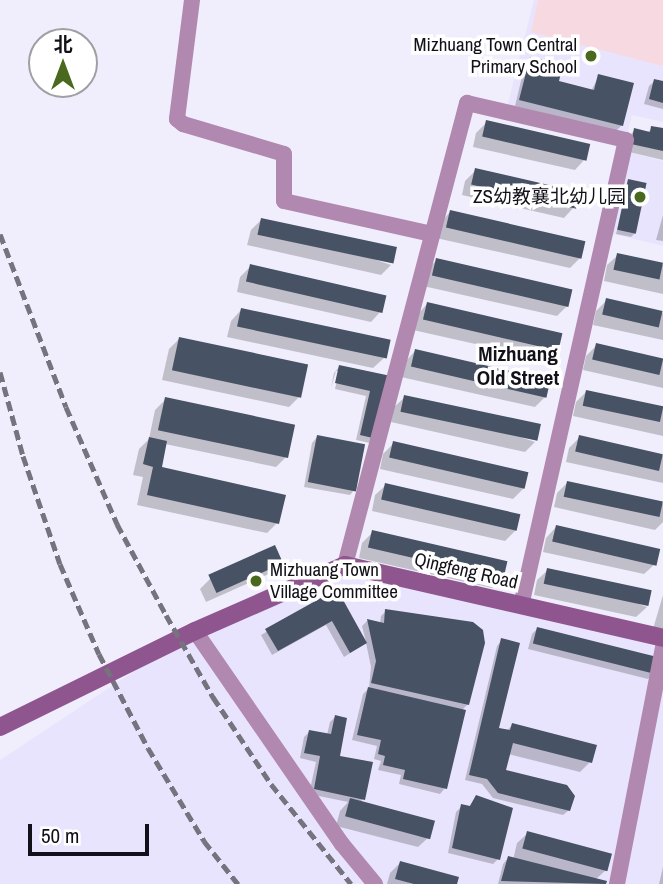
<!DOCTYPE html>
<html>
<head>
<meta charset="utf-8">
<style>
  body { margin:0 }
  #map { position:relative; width:663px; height:884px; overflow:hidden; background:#f0eefc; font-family:"Archivo Narrow","Noto Sans SC",sans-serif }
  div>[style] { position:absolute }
  .built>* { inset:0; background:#e9e4fd }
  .green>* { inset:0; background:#f7d9e1 }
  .shadow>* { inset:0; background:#0003 }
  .building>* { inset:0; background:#475264; transform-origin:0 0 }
  .minor>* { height:16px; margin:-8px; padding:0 8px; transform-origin:8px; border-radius:8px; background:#b088b0 }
  .secondary>* { height:18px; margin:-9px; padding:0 9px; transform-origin:9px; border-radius:9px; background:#8f558f }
  .rail>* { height:5px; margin-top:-2.5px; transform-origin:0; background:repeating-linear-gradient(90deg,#75737e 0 10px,transparent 0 15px) }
  .dots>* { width:19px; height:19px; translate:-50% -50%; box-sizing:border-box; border:4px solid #fff; border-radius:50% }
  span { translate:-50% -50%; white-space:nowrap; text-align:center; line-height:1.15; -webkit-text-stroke:7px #fff; paint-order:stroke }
  .poi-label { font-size:19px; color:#121018 }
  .right { translate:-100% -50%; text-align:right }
  .left { translate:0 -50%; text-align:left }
  .street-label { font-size:19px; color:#121018 }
  .neighbourhood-label { font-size:21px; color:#121018; font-weight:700 }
  .north { position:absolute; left:28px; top:28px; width:70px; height:70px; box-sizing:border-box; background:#fff; border:2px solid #a09fa3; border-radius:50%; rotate:0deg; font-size:19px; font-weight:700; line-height:28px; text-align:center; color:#121018 }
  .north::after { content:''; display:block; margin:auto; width:24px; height:32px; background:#4b691e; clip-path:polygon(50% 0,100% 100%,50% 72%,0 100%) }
  .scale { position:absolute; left:28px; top:824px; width:121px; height:32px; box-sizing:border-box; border:4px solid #121018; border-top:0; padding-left:9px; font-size:21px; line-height:24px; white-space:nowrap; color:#121018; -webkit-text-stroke:5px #fff; paint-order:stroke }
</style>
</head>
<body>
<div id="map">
  <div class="built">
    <div style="clip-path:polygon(534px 0,663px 0,663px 122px,632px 115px,626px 140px,506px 112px)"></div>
    <div style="clip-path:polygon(629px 152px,663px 161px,663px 246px,609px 233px)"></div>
    <div style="clip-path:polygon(345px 565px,663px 638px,663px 884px,0 884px,0 760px,195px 631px)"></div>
  </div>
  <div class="green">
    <div style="clip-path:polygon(538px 0,663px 0,663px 66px,531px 32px)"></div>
  </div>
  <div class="shadow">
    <div style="clip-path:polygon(531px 59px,557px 82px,591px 91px,599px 76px,622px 125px,616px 131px,515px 106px,525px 64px)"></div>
    <div style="clip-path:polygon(655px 81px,663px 83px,663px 109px,644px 104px,649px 86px)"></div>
    <div style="clip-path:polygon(487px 122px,585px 159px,575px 170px,473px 147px,476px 133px)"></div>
    <div style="clip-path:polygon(652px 128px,663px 130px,663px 160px,625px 151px,627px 138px,635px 130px,647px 133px)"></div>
    <div style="clip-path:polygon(476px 170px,574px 207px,564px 218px,462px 195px,465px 181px)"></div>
    <div style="clip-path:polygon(629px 181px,635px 233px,631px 237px,616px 234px)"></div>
    <div style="clip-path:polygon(450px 212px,581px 257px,570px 268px,436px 238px,440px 223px)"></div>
    <div style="clip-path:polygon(663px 215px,663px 241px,656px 240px)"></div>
    <div style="clip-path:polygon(261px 220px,391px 265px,381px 275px,247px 245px,251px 230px)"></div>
    <div style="clip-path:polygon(618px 255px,663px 265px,663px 294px,604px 281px,607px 265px)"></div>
    <div style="clip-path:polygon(437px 260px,567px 306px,557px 316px,423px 286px,426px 271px)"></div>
    <div style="clip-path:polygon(251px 266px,381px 311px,371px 322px,237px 292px,240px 277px)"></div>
    <div style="clip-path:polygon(607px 300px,663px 313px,663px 340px,593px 325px,596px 311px)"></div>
    <div style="clip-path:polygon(427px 304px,558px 349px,547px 360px,413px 330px,417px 315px)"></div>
    <div style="clip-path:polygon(241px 310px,384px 358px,373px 368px,227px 337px,231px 321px)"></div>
    <div style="clip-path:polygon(179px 339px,300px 396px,289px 407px,162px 380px,169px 349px)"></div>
    <div style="clip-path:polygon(597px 345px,663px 360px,663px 388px,583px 370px,586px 356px)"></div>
    <div style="clip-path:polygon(415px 351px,546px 396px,535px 407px,401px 377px,405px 362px)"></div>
    <div style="clip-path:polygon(339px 367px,389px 378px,370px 443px,356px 440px,366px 396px,335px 389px,339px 371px,336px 371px,331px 388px,334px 373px)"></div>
    <div style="clip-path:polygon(587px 391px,663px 408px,663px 436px,573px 416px,576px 402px)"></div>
    <div style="clip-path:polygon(405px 397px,535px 442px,525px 452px,391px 422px,394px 407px)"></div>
    <div style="clip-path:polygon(166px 399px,286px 457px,276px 467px,165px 444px,160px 469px,277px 523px,267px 533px,137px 505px,143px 477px,133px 475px,139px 449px,149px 439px,155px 410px)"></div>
    <div style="clip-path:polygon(317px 437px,355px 489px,350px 495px,304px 487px,312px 443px)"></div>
    <div style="clip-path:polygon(580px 437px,663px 456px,663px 483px,566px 462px,569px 448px)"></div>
    <div style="clip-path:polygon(394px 443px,524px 488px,513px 499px,380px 469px,383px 454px)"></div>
    <div style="clip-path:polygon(567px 483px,663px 504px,663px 522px,655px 530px,554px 507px,557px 493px)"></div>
    <div style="clip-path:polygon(386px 485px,516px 530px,505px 541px,372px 511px,375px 495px)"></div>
    <div style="clip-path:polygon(556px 527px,655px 564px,644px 574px,543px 552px,546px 538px)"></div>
    <div style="clip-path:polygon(373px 532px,503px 577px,492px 588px,359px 558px,362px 543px)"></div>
    <div style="clip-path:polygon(281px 563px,271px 573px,206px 602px,200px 589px,210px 579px)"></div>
    <div style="clip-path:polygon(548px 570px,647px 607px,636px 617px,534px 595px,537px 580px)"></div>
    <div style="clip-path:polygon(336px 591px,366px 642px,362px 626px,367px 621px,380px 624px,381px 616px,386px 611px,468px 704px,461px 711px,445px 788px,440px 794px,399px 784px,401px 775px,378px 770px,381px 761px,374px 759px,377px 746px,352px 740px,363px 694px,369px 688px,371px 667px,366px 643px,344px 657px,326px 625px,272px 655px,261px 635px)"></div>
    <div style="clip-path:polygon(663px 595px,663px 632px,653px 629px)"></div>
    <div style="clip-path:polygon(537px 629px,654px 673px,648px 679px,528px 649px,532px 634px)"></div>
    <div style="clip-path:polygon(502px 640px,497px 730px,507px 731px,512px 725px,590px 762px,580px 772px,508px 754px,503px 772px,569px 810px,563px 815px,493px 798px,482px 784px,465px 780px,497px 646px)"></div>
    <div style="clip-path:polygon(335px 717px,337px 757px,363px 799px,360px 802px,429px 837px,418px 847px,336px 826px,340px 811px,348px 802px,309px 794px,316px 762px,300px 758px,304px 737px,309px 732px,327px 735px,330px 722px)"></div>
    <div style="clip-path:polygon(476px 797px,498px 859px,493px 864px,448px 853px,456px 812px,462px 806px,468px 808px)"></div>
    <div style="clip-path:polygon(528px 833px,606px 870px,595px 880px,604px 884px,498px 884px,503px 864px,508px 858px,513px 860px,517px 843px)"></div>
    <div style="clip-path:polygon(400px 863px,455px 884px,387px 884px,390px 873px)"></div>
    <div style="clip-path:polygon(663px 867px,663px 884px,659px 884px)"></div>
  </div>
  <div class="building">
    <div style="clip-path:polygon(530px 57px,563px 65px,559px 81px,594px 90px,598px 74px,634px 83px,623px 126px,519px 100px)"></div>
    <div style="clip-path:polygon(654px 79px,663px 81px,663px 103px,649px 99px)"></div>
    <div style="left:486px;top:120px;width:107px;height:17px;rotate:13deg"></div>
    <div style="clip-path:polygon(651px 126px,663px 128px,663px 151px,631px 144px,634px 128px,650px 132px)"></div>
    <div style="left:475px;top:168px;width:108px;height:17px;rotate:13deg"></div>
    <div style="left:628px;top:179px;width:19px;height:52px;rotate:12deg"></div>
    <div style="left:450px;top:210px;width:139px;height:18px;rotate:13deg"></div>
    <div style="left:261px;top:218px;width:139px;height:17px;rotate:12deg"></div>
    <div style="left:617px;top:253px;width:47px;height:17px;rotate:12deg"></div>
    <div style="left:436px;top:258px;width:140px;height:18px;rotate:13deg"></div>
    <div style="left:250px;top:264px;width:140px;height:18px;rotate:13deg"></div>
    <div style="left:606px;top:298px;width:58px;height:17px;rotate:13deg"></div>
    <div style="left:427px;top:302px;width:139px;height:18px;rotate:13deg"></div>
    <div style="left:241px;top:308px;width:153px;height:19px;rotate:12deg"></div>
    <div style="left:179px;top:337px;width:132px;height:34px;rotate:12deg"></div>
    <div style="left:596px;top:343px;width:69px;height:17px;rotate:13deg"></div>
    <div style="left:415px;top:349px;width:139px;height:18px;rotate:13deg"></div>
    <div style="clip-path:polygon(339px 365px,391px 376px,377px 439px,360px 435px,370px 391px,335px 383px)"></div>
    <div style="left:586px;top:390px;width:79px;height:16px;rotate:12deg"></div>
    <div style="left:404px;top:395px;width:140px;height:17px;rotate:12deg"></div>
    <div style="left:165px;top:397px;width:133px;height:34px;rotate:12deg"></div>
    <div style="left:317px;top:435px;width:49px;height:48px;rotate:11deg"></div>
    <div style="left:579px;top:435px;width:86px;height:17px;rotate:13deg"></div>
    <div style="clip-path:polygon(149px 437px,167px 441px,162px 467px,286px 495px,279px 524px,147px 495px,153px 467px,143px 464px)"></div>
    <div style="left:393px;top:441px;width:139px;height:17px;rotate:13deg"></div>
    <div style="left:567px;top:481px;width:98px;height:16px;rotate:12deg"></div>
    <div style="left:385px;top:483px;width:139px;height:17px;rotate:13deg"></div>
    <div style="left:556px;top:525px;width:107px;height:17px;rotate:13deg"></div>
    <div style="left:372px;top:530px;width:139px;height:18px;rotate:13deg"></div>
    <div style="left:275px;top:545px;width:20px;height:73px;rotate:66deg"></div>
    <div style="left:547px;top:568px;width:107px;height:16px;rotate:12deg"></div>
    <div style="clip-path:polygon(337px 589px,367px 643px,350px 653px,332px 621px,278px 651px,265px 629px)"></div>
    <div style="clip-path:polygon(385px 609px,473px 622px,483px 630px,485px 643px,469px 705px,371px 683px,376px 661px,367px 619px,384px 623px)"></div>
    <div style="left:537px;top:627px;width:126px;height:17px;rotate:14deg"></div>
    <div style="clip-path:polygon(501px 638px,520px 643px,499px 728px,510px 730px,512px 723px,597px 745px,592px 763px,513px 743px,506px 770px,567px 785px,575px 796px,570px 811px,498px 793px,487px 779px,469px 775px)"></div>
    <div style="clip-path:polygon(368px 687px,466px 710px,447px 789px,403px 779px,405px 770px,383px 765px,385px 756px,378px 754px,381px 740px,357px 735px)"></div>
    <div style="clip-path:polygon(335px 715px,347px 718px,340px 756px,373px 762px,365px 800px,314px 789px,320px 756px,304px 753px,309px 730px,331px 734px)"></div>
    <div style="clip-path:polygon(476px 795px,513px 808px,500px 860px,452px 848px,461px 804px,470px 806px)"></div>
    <div style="left:350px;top:798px;width:88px;height:19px;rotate:15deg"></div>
    <div style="left:527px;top:831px;width:88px;height:18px;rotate:15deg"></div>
    <div style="clip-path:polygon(508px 856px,607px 881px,606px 884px,501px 881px)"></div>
    <div style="clip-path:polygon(400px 861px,459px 877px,457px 884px,414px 884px,395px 879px)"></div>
  </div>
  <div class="minor">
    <div style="left:192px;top:0;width:120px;rotate:97.2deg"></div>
    <div style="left:177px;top:119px;width:8px;rotate:40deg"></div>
    <div style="left:183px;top:124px;width:105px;rotate:16.5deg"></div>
    <div style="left:284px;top:154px;width:47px;rotate:90deg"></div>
    <div style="left:284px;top:201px;width:152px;rotate:12.6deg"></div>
    <div style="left:345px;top:565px;width:478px;rotate:-75.2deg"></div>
    <div style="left:467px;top:103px;width:163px;rotate:13.1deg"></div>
    <div style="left:626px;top:140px;width:477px;rotate:102.7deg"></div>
    <div style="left:195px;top:631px;width:259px;rotate:55.4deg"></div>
    <div style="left:342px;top:844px;width:52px;rotate:50.5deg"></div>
    <div style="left:617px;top:884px;width:241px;rotate:-79deg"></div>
  </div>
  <div class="secondary">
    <div style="left:0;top:727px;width:217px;rotate:-26.2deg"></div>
    <div style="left:195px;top:631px;width:164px;rotate:-23.7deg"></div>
    <div style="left:345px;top:565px;width:326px;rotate:12.9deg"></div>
  </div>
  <div class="rail">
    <div style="left:0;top:234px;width:185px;rotate:69.1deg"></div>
    <div style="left:66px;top:407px;width:128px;rotate:66.4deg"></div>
    <div style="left:117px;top:524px;width:103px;rotate:61.7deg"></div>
    <div style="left:166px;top:615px;width:95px;rotate:60.2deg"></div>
    <div style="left:213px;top:697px;width:105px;rotate:56.3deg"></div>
    <div style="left:271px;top:784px;width:128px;rotate:51.3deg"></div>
    <div style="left:0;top:372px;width:87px;rotate:74.7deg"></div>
    <div style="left:23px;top:456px;width:114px;rotate:71.1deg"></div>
    <div style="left:60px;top:564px;width:98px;rotate:66.6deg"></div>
    <div style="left:99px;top:654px;width:106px;rotate:62.5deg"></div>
    <div style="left:148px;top:748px;width:109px;rotate:58.9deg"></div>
    <div style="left:204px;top:841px;width:55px;rotate:51.7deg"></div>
  </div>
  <div class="dots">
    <div style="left:591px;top:56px;background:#4b691e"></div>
    <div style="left:640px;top:197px;background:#4b691e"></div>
    <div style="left:256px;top:581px;background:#4b691e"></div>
  </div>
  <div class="poi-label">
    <span class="right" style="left:577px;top:56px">Mizhuang Town Central<br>Primary School</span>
    <span class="right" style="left:626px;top:197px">ZS幼教襄北幼儿园</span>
    <span class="left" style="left:270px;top:581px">Mizhuang Town<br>Village Committee</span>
  </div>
  <div class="street-label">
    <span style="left:466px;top:571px;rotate:13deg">Qingfeng Road</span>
  </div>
  <div class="neighbourhood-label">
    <span style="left:518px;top:366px">Mizhuang<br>Old Street</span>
  </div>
  <div class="north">北</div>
  <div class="scale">50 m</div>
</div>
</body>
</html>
